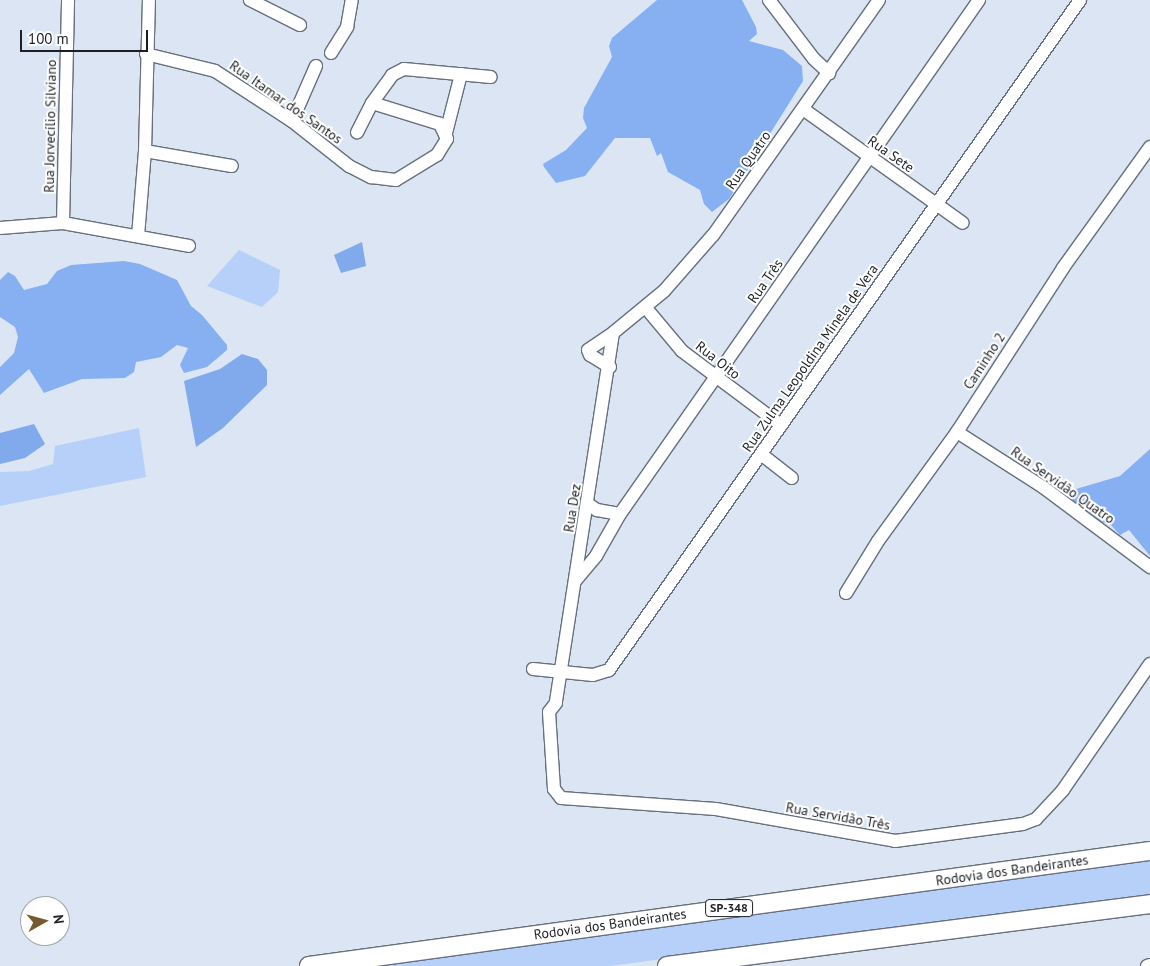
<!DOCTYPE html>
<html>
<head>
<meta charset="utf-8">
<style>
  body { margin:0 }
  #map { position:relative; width:1150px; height:966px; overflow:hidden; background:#dbe5f3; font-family:"PT Sans",sans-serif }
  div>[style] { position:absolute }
  .green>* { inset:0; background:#b6d0fa }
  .forest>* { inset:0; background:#86b0f2 }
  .water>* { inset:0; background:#80aaeb }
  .roads { filter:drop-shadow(1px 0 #676f7b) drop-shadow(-1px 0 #676f7b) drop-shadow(0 1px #676f7b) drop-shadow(0 -1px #676f7b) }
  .minor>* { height:12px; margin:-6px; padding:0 6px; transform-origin:6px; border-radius:6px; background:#fff }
  .highway>* { height:18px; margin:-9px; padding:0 9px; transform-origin:9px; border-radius:9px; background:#fff }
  span { translate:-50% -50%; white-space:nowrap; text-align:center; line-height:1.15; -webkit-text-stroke:4px #fff; paint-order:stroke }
  .shield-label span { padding:1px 4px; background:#fff; border:1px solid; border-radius:4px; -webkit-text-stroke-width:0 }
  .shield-label { font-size:12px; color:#1c1f24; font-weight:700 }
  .street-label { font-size:14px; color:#1c1f24 }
  .north { position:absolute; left:20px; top:896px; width:50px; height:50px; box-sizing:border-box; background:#fff; border:1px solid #a4a5a7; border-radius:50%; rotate:83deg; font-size:14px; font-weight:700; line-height:20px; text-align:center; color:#1c1f24 }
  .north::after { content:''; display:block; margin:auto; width:18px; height:22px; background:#785a2f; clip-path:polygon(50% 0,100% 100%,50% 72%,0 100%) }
  .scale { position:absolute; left:20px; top:30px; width:128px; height:22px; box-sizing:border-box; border:2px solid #1c1f24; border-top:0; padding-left:6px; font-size:15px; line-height:18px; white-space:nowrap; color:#1c1f24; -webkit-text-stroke:4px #fff; paint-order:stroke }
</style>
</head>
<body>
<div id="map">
  <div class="green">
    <div style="clip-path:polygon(239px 250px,280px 270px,278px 292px,262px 307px,207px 286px)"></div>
    <div style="clip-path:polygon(139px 428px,146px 477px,0 506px,0 472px,29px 471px,53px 464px,55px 446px)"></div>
    <div style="clip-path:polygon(1150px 859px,1150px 894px,610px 966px,369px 966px)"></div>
  </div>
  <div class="forest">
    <div style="clip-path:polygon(657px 0,742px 0,756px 27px,757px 34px,749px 41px,783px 50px,802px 66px,803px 81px,729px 199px,712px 212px,704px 204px,700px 190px,668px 172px,661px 153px,657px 156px,650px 138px,615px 138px,585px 176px,556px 183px,544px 167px,543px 164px,566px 150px,587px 128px,583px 118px,584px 108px,612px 57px,609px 46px,612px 38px)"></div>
    <div style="clip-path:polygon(124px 261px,140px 264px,177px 280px,191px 306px,202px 315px,227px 345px,227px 350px,207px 367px,184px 373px,180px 365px,188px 348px,177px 345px,161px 357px,136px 362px,134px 372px,125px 378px,82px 379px,44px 393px,29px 369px,0 395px,0 367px,14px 353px,18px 337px,15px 327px,0 317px,0 280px,8px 272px,15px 276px,24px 290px,47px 284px,57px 271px,71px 265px)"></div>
    <div style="clip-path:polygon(1150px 449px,1150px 556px,1129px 530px,1120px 535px,1111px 525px,1090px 518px,1070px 505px,1066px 492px,1120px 476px)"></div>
  </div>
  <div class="water">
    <div style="clip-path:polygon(362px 242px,366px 266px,341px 273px,334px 255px)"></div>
    <div style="clip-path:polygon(242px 354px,258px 359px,267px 370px,267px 385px,223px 428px,196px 447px,184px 381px,220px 369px)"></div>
    <div style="clip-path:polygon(34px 424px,45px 444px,25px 458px,0 464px,0 433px)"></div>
  </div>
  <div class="roads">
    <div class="minor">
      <div style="left:250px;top:0;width:56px;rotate:26.6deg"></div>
      <div style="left:769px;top:0;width:74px;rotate:52.7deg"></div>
      <div style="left:814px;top:59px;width:21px;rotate:43deg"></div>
      <div style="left:879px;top:0;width:288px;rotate:125.2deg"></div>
      <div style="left:713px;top:235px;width:74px;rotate:131.2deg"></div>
      <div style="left:664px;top:291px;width:66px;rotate:140.5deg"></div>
      <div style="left:613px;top:333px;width:374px;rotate:98.8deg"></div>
      <div style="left:556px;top:703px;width:11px;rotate:128deg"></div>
      <div style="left:549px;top:712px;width:77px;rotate:86.3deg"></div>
      <div style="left:554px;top:789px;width:11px;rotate:52deg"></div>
      <div style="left:561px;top:798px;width:155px;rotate:4.1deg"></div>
      <div style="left:716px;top:809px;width:182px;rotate:10.1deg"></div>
      <div style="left:895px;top:841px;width:129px;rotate:-7.6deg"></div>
      <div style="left:1023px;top:824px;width:14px;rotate:-21deg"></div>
      <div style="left:1036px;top:819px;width:40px;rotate:-47deg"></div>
      <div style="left:1063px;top:790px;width:153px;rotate:-55.4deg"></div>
      <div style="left:331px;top:53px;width:31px;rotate:-58deg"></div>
      <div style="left:347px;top:27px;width:27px;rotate:-80deg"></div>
      <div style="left:146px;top:54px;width:71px;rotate:13.8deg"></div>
      <div style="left:215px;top:71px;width:92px;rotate:33deg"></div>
      <div style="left:292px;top:121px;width:73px;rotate:38.3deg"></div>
      <div style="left:349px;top:166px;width:25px;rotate:27deg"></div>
      <div style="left:371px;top:177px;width:25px;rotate:7deg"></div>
      <div style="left:396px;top:180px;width:48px;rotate:-31.4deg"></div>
      <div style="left:437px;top:155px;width:19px;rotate:-58deg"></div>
      <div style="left:447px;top:139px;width:17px;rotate:-115deg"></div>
      <div style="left:440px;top:124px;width:71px;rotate:-162.8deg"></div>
      <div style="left:372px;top:103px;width:33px;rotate:117deg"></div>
      <div style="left:372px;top:103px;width:34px;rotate:-54deg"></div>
      <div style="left:392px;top:75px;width:13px;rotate:-27deg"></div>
      <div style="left:404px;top:69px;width:87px;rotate:5.3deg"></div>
      <div style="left:803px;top:109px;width:196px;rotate:35.5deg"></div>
      <div style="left:292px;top:121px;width:60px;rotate:-66.4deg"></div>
      <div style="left:446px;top:133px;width:61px;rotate:-75.7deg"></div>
      <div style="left:145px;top:151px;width:88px;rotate:9.8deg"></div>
      <div style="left:63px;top:223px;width:223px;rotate:-88.7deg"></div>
      <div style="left:0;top:228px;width:63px;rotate:-4.5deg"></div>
      <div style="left:63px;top:223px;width:128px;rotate:10.3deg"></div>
      <div style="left:138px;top:236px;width:85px;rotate:-85.3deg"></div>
      <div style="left:145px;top:151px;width:151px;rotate:-88.5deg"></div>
      <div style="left:646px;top:308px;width:56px;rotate:50.1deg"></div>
      <div style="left:682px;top:351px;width:124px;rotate:36.8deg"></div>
      <div style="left:610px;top:367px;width:23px;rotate:-149deg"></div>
      <div style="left:590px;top:355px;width:5px;rotate:-112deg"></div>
      <div style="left:588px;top:350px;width:30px;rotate:-34deg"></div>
      <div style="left:957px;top:432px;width:102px;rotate:32.6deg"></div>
      <div style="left:1043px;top:487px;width:134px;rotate:36.8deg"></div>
      <div style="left:761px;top:454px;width:39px;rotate:38deg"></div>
      <div style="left:588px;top:504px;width:11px;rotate:34deg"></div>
      <div style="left:597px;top:510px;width:23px;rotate:10deg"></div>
      <div style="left:576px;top:580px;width:31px;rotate:-50deg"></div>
      <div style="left:596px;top:556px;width:48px;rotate:-60.3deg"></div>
      <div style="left:620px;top:514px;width:627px;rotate:-55.07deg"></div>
      <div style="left:846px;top:593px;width:61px;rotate:-58.4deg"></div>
      <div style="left:878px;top:541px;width:135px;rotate:-54.1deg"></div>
      <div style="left:957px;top:432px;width:195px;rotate:-57.1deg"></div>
      <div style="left:1063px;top:268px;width:149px;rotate:-54.3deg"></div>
      <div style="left:533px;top:669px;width:60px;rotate:5.7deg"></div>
      <div style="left:593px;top:675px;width:17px;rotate:-17deg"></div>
      <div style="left:609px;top:670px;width:819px;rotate:-54.89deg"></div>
      <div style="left:1147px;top:966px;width:3px;rotate:-18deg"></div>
    </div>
    <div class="highway">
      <div style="left:309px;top:966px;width:849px;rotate:-7.79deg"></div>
      <div style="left:667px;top:966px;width:487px;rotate:-7.3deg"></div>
    </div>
  </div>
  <div class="shield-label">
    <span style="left:729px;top:908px">SP-348</span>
  </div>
  <div class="street-label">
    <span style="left:286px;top:102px;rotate:35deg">Rua Itamar dos Santos</span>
    <span style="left:50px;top:126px;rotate:-89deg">Rua Jorvecílio Silviano</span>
    <span style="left:891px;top:154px;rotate:35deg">Rua Sete</span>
    <span style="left:748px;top:160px;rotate:-55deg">Rua Quatro</span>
    <span style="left:765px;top:281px;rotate:-55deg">Rua Três</span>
    <span style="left:810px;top:358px;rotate:-55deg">Rua Zulma Leopoldina Minela de Vera</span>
    <span style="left:718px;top:360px;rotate:38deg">Rua Oito</span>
    <span style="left:984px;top:361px;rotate:-57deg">Caminho 2</span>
    <span style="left:1063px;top:485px;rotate:35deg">Rua Servidão Quatro</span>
    <span style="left:572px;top:508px;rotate:-81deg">Rua Dez</span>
    <span style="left:838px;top:816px;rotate:10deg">Rua Servidão Três</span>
    <span style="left:1012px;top:870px;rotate:-8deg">Rodovia dos Bandeirantes</span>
    <span style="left:610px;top:924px;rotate:-8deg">Rodovia dos Bandeirantes</span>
  </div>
  <div class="north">N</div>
  <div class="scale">100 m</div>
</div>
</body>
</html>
